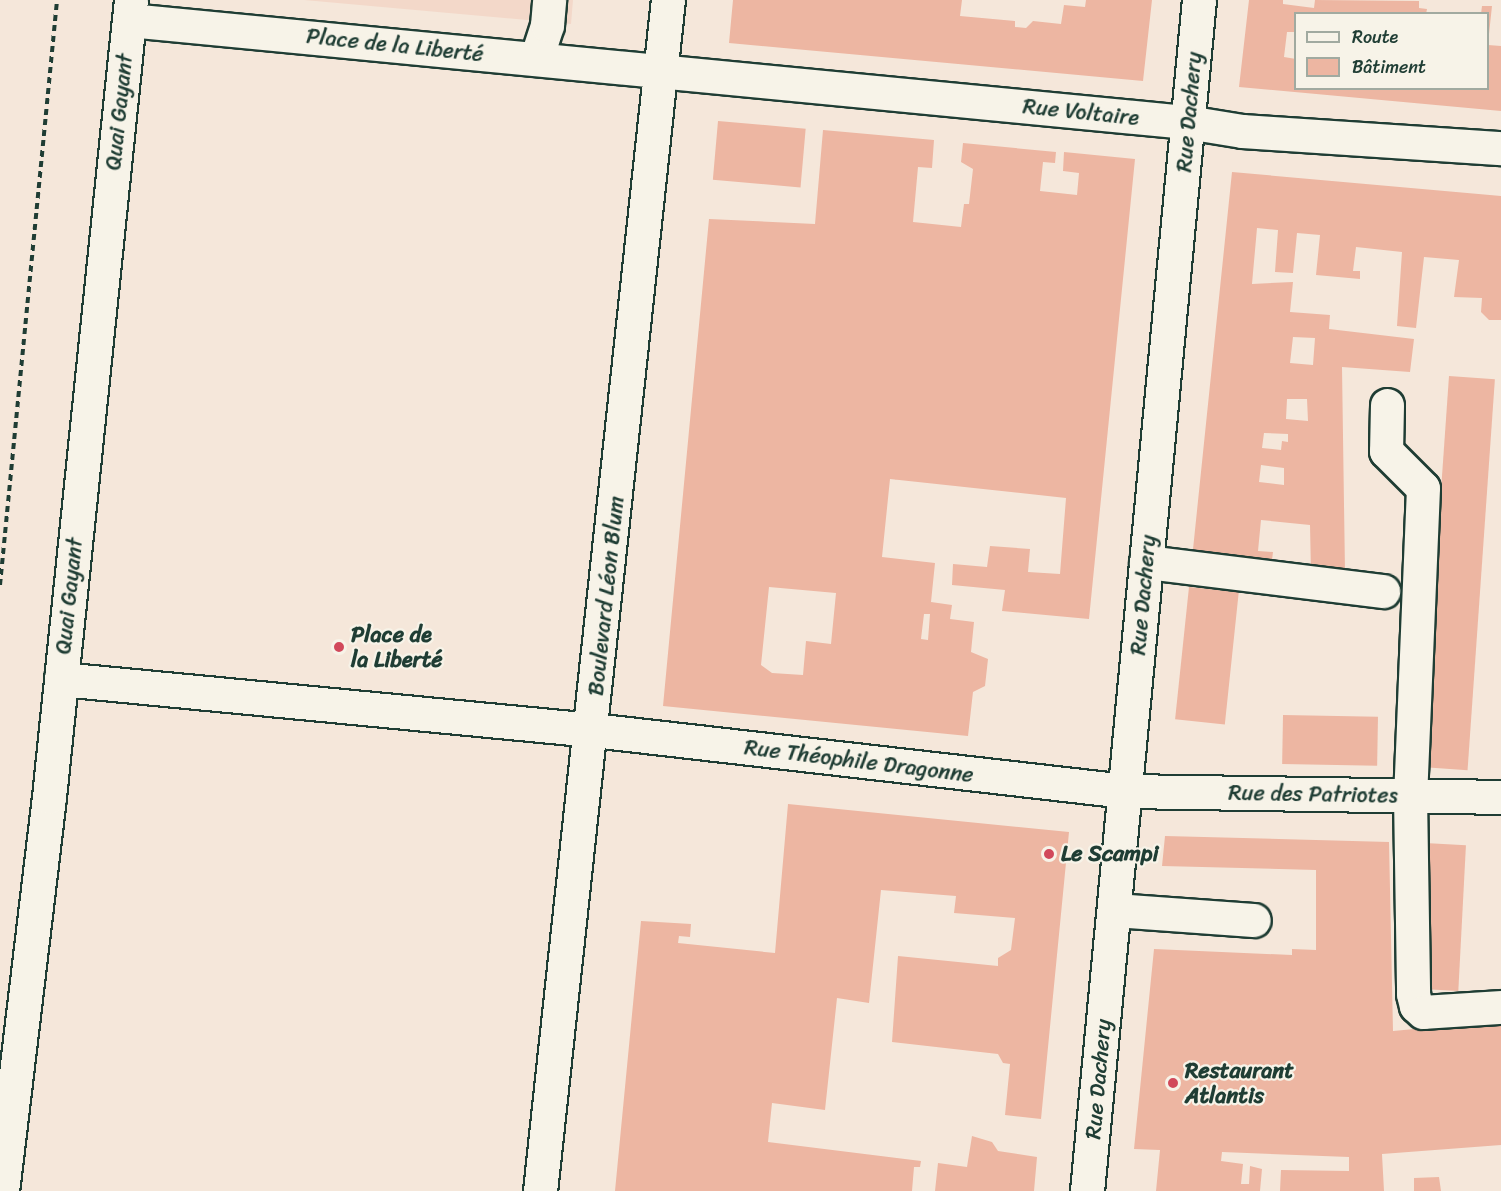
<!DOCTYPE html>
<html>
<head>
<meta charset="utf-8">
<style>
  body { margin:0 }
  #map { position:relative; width:1501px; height:1191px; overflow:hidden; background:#f5e7da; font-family:Sriracha,sans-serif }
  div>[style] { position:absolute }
  .built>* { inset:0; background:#f3d8c9 }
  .building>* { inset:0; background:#edb6a2; transform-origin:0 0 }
  .path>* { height:4px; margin-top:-2px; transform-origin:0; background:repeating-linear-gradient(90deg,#1f3d34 0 6px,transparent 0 10.5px) }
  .roads { filter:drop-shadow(2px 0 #1f3d34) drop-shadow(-2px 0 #1f3d34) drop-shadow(0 2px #1f3d34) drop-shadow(0 -2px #1f3d34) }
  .minor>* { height:33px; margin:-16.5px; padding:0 16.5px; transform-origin:16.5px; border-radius:16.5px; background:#f7f3e8 }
  .major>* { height:33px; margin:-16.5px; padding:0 16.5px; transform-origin:16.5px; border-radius:16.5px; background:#f7f3e8 }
  .dots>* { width:16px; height:16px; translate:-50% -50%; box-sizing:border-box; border:3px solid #f7f3e8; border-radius:50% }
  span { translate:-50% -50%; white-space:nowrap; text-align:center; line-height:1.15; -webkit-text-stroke:4.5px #f7f3e8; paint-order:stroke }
  .street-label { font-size:22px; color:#1f3d34 }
  .poi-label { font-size:22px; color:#1f3d34; font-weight:700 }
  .left { translate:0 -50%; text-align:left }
  .legend { position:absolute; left:1294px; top:12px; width:195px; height:78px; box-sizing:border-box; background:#f7f3e8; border:2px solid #a1aaa0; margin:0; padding:8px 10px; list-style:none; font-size:18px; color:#1f3d34 }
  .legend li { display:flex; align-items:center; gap:12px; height:30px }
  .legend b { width:30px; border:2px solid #a1aaa0 }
</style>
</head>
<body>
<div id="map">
  <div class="built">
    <div style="clip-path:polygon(304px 0,573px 0,571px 24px)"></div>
  </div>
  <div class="building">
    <div style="clip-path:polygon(733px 0,962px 0,960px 16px,1015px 21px,1015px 27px,1026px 28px,1033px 21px,1061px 24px,1064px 5px,1085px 7px,1086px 0,1152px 0,1143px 81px,729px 43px)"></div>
    <div style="clip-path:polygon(1249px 0,1283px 0,1283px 4px,1314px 8px,1315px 0,1419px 1px,1419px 8px,1427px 9px,1426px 14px,1296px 14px,1296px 32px,1287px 32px,1284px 57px,1296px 59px,1296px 88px,1488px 88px,1488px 45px,1501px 46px,1501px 111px,1239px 87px)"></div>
    <div style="clip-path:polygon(1482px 6px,1492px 6px,1489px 34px,1488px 14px,1481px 14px)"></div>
    <div style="left:718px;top:121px;width:88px;height:59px;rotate:5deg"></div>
    <div style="clip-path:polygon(evenodd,823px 130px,934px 140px,932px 168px,918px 167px,913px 222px,961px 227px,964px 204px,969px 204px,973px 169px,961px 162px,963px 143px,1056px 152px,1055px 163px,1043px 162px,1040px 191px,1077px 195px,1079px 173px,1063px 171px,1064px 152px,1135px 159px,1089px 619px,1002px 611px,1005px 590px,952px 585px,953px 564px,987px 567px,990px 546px,1030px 549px,1028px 572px,1060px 574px,1066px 498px,890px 479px,882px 557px,935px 563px,931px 602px,952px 605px,950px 619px,974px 622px,971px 652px,988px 659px,985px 686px,973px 692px,968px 736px,663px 706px,709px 219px,815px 224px,823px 130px,769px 587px,836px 593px,831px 644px,806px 641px,803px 675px,772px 673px,761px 665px,769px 587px,823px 130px,924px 614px,930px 614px,928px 640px,921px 639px,924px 614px)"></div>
    <div style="clip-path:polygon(evenodd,1232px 172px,1501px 196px,1501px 320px,1489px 320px,1481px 312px,1482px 298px,1454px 297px,1459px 260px,1424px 257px,1416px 328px,1397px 326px,1402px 252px,1356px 247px,1353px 271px,1360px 271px,1360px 279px,1316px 275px,1320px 235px,1297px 233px,1293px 273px,1275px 272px,1278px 230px,1257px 228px,1252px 284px,1293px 282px,1290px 312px,1330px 315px,1329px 329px,1414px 339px,1410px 372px,1342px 367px,1345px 572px,1311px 574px,1310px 525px,1261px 520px,1258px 551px,1273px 552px,1271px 568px,1192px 559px,1232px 172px,1293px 337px,1315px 338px,1313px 365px,1290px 363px,1293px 337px,1232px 172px,1287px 399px,1307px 399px,1308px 421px,1286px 419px,1287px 399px,1232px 172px,1264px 433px,1288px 434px,1288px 442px,1282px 441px,1281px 450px,1262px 448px,1264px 433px,1232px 172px,1261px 465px,1284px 468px,1284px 485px,1259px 482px,1261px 465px)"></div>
    <div style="left:1449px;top:376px;width:46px;height:392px;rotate:4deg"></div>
    <div style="left:1189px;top:587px;width:50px;height:133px;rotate:6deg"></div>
    <div style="left:1283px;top:715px;width:95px;height:49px;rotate:1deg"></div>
    <div style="clip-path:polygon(788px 804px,1069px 832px,1041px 1119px,1005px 1115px,1010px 1064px,1003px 1063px,998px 1054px,892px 1042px,898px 956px,998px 966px,998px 958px,1011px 950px,1015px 918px,954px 913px,956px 896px,881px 890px,869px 1003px,837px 998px,825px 1110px,772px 1103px,768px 1142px,921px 1161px,920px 1167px,914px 1167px,912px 1191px,615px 1191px,641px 921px,691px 924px,690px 937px,679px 936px,678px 943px,775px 953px)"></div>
    <div style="clip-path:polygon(1165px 836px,1389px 842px,1393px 1031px,1501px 1021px,1501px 1145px,1382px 1154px,1384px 1191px,1280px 1191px,1281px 1170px,1349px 1171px,1349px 1157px,1222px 1152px,1221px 1161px,1243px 1164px,1241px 1184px,1249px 1184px,1250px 1166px,1262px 1169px,1260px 1191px,1156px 1191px,1160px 1150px,1134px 1149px,1154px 949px,1292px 955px,1292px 949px,1316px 950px,1316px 870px,1162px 866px)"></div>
    <div style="left:1425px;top:843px;width:41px;height:146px;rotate:3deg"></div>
    <div style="clip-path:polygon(972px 1136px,992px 1142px,998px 1151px,1037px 1157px,1034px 1191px,935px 1191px,938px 1163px,967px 1167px)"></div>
    <div style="clip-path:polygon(1439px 1177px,1441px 1191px,1414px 1191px,1414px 1178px)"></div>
  </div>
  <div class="path">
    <div style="left:0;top:585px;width:588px;rotate:-84.43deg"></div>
  </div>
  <div class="roads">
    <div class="minor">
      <div style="left:129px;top:20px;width:1063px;rotate:5.51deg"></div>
      <div style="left:1187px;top:122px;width:56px;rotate:9.3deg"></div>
      <div style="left:1242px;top:131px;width:260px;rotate:3.8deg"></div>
      <div style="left:536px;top:59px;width:36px;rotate:-72deg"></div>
      <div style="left:547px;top:25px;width:25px;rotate:-85deg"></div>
      <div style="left:1387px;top:405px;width:46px;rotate:91.2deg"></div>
      <div style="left:1386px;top:451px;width:52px;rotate:45deg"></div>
      <div style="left:1423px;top:488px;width:307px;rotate:92.4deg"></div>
      <div style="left:1410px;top:795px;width:199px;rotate:89.1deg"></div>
      <div style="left:1413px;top:994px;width:12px;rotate:76deg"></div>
      <div style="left:1416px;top:1006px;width:9px;rotate:41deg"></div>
      <div style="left:1423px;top:1012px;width:78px;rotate:-3.7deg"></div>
      <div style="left:1146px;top:562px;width:239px;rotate:7deg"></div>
      <div style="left:61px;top:679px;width:534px;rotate:5.48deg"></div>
      <div style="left:593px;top:730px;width:535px;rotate:6.54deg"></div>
      <div style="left:1125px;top:791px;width:376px;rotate:0.9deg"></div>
      <div style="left:1114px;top:910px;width:140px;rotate:4.1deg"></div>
      <div style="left:2px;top:1191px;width:397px;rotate:-83.2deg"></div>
      <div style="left:49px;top:797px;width:801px;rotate:-84.13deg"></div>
      <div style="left:1087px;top:1191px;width:1196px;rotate:-84.63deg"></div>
    </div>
    <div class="major">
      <div style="left:540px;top:1191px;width:1198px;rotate:-83.87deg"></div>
    </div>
  </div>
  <div class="dots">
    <div style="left:339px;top:647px;background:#d1495b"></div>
    <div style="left:1049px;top:854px;background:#d1495b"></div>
    <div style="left:1173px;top:1083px;background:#d1495b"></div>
  </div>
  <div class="street-label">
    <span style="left:395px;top:45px;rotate:6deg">Place de la Liberté</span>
    <span style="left:119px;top:112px;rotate:-84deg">Quai Gayant</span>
    <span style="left:1081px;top:112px;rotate:6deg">Rue Voltaire</span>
    <span style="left:1189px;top:112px;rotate:-85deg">Rue Dachery</span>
    <span style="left:1143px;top:595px;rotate:-85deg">Rue Dachery</span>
    <span style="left:69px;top:596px;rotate:-84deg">Quai Gayant</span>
    <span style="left:606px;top:596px;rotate:-84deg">Boulevard Léon Blum</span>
    <span style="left:859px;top:761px;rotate:7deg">Rue Théophile Dragonne</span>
    <span style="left:1313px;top:794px;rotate:1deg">Rue des Patriotes</span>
    <span style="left:1098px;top:1079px;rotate:-85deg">Rue Dachery</span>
  </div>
  <div class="poi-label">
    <span class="left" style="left:351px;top:647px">Place de<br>la Liberté</span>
    <span class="left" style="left:1061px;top:854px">Le Scampi</span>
    <span class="left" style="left:1185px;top:1083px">Restaurant<br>Atlantis</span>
  </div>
  <ul class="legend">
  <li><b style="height:8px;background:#f7f3e8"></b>Route</li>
  <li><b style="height:16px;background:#edb6a2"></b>Bâtiment</li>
  </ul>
</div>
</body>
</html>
